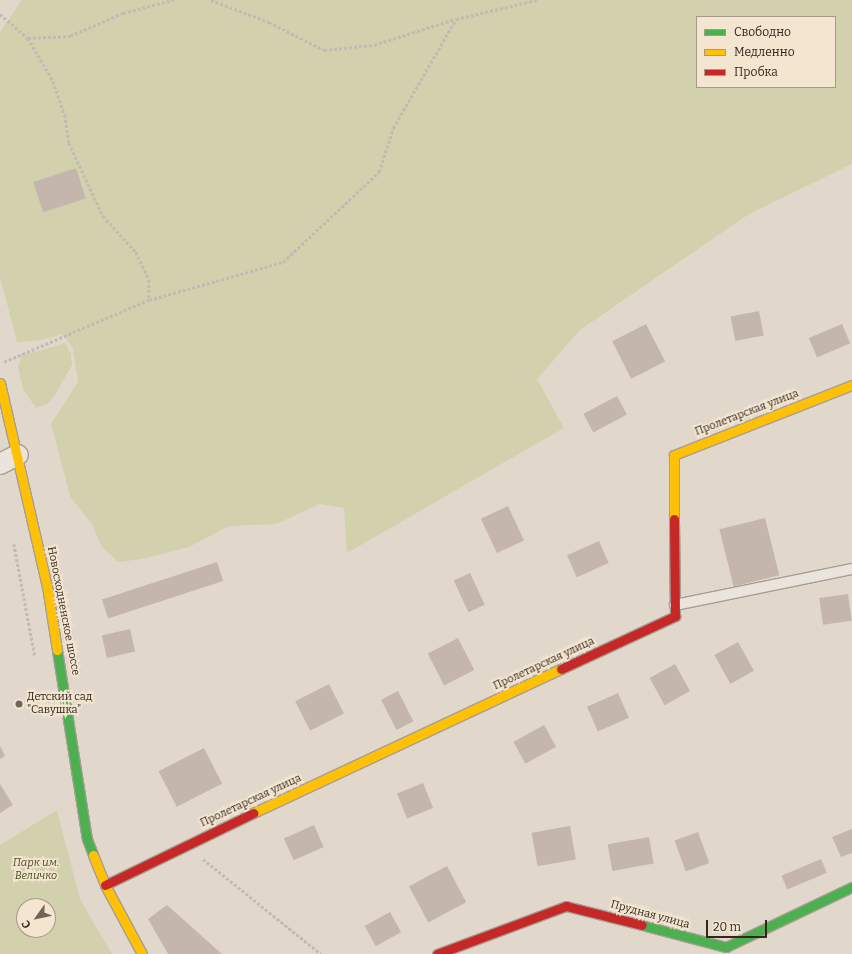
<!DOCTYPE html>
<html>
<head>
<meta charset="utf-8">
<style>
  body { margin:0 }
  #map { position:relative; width:852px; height:954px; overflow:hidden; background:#e1d8cb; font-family:Bitter,serif }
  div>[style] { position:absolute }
  .green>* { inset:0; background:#d3d0ad }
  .building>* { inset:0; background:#c5b6ac; transform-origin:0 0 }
  .path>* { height:2.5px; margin-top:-1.25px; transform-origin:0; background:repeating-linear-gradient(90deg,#c2bbb3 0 3px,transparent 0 5px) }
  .roads { filter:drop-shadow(1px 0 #a69e94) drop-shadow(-1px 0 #a69e94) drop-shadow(0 1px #a69e94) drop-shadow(0 -1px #a69e94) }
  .lane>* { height:10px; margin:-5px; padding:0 5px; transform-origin:5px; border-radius:5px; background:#eae4dc }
  .street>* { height:20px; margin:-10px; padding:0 10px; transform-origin:10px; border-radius:10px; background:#eae4dc }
  .fast>* { height:9px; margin:-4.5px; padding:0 4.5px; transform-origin:4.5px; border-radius:4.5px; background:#4caf50 }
  .slow>* { height:9px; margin:-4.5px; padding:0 4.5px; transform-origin:4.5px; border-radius:4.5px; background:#ffc107 }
  .jam>* { height:9px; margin:-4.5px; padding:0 4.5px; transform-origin:4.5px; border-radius:4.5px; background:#c62828 }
  .dots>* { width:11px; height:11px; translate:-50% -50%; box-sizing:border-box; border:2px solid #f3e5d0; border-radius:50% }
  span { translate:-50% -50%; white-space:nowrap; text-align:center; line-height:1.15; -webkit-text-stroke:3.5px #f3e5d0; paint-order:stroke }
  .street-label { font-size:11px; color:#34261d }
  .poi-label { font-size:11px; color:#34261d }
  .left { translate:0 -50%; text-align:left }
  .park-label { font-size:11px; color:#495024; font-style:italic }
  .legend { position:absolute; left:696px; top:16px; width:140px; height:72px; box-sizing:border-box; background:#f3e5d0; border:1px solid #a79988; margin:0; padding:5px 7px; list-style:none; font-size:12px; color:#34261d }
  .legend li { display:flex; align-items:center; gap:8px; height:20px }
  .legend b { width:20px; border:1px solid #a79988 }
  .north { position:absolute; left:16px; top:898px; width:40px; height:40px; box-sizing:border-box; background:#f3e5d0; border:1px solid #a79988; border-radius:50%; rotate:237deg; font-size:11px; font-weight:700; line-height:16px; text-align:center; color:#34261d }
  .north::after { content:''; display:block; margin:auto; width:14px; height:18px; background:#71645a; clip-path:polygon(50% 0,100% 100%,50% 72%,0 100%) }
  .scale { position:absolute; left:706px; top:920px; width:61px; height:18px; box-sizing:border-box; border:2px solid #34261d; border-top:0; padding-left:5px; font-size:12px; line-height:14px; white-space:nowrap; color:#34261d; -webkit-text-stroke:3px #f3e5d0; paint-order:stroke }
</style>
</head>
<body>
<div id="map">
  <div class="green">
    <div style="clip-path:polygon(evenodd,22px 0,852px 0,852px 164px,749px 214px,580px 330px,537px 379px,564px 428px,347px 553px,344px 508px,320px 504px,276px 524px,229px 526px,189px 547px,142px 559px,118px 562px,101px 546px,93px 526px,70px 496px,51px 424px,78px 382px,73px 349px,63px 334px,41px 340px,17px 342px,0 277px,0 32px,22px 0,697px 17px,835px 17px,835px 87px,697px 87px,697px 17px)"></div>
    <div style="clip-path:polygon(65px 343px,71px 353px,72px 365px,55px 395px,47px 404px,36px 408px,23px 389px,18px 367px,21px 356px)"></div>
    <div style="clip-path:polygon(evenodd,57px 810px,80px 899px,112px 954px,0 954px,0 845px,57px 810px,24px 906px,48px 906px,48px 930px,24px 930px,24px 906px)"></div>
  </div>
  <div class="building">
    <div style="left:76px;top:168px;width:32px;height:45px;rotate:72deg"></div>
    <div style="left:759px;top:311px;width:25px;height:29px;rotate:79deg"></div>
    <div style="left:646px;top:324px;width:42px;height:38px;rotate:63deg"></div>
    <div style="left:842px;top:324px;width:21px;height:36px;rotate:67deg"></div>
    <div style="left:617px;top:396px;width:21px;height:38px;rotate:62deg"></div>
    <div style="left:508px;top:506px;width:38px;height:30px;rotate:65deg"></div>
    <div style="left:765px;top:518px;width:59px;height:47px;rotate:76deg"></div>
    <div style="left:599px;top:541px;width:24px;height:35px;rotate:66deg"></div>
    <div style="left:217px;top:562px;width:20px;height:121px;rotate:72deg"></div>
    <div style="left:470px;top:573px;width:35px;height:18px;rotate:65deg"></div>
    <div style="left:848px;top:594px;width:27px;height:29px;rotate:82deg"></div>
    <div style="left:130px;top:629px;width:23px;height:29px;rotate:77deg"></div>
    <div style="left:458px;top:638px;width:36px;height:34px;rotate:63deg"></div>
    <div style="left:738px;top:642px;width:33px;height:27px;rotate:61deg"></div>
    <div style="left:675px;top:664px;width:31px;height:29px;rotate:61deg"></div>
    <div style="left:329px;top:684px;width:33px;height:38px;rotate:63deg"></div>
    <div style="left:398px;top:691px;width:34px;height:19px;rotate:63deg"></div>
    <div style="left:618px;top:693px;width:27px;height:34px;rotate:66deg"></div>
    <div style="left:544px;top:725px;width:25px;height:35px;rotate:61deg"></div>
    <div style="clip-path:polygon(0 746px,5px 756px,0 759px)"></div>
    <div style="left:204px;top:748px;width:40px;height:51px;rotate:63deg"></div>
    <div style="left:423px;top:783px;width:27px;height:28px;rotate:68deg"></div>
    <div style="clip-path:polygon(0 784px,13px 805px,0 813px)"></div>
    <div style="left:314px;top:825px;width:24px;height:33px;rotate:66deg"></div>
    <div style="left:570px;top:826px;width:34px;height:39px;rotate:80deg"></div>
    <div style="clip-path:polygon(852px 829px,852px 853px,841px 857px,832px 837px)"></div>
    <div style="left:698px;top:832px;width:33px;height:25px;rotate:70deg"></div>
    <div style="left:649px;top:837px;width:27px;height:42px;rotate:80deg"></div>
    <div style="left:821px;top:859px;width:15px;height:43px;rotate:67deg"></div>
    <div style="left:447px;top:866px;width:41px;height:43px;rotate:62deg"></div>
    <div style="clip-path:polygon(167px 905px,222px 954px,168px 954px,148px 919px)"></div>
    <div style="left:390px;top:912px;width:23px;height:29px;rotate:61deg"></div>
  </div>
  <div class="path">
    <div style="left:211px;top:0;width:62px;rotate:20.8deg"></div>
    <div style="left:269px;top:22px;width:62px;rotate:27deg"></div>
    <div style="left:324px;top:50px;width:50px;rotate:-5.7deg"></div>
    <div style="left:374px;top:45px;width:85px;rotate:-17.8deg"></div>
    <div style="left:0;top:14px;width:37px;rotate:41deg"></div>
    <div style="left:28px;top:38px;width:42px;rotate:-2.7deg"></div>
    <div style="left:70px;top:36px;width:58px;rotate:-23.5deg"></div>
    <div style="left:123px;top:13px;width:52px;rotate:-14.6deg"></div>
    <div style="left:28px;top:38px;width:50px;rotate:59.8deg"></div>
    <div style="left:53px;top:81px;width:36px;rotate:71deg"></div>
    <div style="left:65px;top:115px;width:28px;rotate:82deg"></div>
    <div style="left:69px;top:143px;width:81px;rotate:65deg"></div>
    <div style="left:103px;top:216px;width:49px;rotate:47.5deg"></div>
    <div style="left:136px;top:252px;width:31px;rotate:65deg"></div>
    <div style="left:149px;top:280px;width:20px;rotate:90deg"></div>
    <div style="left:4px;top:362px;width:158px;rotate:-23.2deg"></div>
    <div style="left:149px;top:300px;width:139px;rotate:-15.8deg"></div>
    <div style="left:283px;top:262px;width:132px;rotate:-43.2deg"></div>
    <div style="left:379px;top:172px;width:46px;rotate:-72.3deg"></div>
    <div style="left:393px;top:128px;width:126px;rotate:-60deg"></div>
    <div style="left:456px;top:19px;width:83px;rotate:-13.2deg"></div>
    <div style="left:14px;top:544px;width:114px;rotate:79.4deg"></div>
    <div style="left:203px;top:859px;width:151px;rotate:38.8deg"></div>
  </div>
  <div class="roads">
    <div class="lane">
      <div style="left:675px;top:605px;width:181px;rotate:-11.5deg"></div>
    </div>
    <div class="street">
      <div style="left:0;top:464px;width:20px;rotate:-27deg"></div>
    </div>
    <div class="fast">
      <div style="left:57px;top:650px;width:191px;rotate:81deg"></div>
      <div style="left:87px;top:839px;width:17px;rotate:69deg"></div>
      <div style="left:642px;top:925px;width:87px;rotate:14.7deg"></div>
      <div style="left:726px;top:947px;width:140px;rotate:-25.5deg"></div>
    </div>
    <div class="slow">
      <div style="left:0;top:383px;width:208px;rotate:77deg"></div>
      <div style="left:47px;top:586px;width:65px;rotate:81.1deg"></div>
      <div style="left:674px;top:519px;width:64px;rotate:-90deg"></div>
      <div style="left:674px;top:455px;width:191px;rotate:-21.5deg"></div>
      <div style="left:253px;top:813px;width:340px;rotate:-25.1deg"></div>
      <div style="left:93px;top:855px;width:32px;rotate:68deg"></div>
      <div style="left:105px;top:885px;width:78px;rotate:61.8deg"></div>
    </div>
    <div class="jam">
      <div style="left:561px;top:669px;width:126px;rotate:-24.9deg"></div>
      <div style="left:675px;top:616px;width:97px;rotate:-90.6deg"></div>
      <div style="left:105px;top:885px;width:165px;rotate:-25.9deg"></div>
      <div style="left:437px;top:954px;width:138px;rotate:-20.4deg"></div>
      <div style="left:566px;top:906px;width:78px;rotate:14deg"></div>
    </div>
  </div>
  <div class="dots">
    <div style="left:19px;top:704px;background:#71645a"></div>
  </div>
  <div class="street-label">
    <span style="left:747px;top:413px;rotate:-21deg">Пролетарская улица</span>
    <span style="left:63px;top:611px;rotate:79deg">Новосходненское шоссе</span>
    <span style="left:544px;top:664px;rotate:-25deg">Пролетарская улица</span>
    <span style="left:251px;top:801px;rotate:-25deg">Пролетарская улица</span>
    <span style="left:650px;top:915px;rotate:15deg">Прудная улица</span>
  </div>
  <div class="poi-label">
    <span class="left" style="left:27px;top:704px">Детский сад<br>"Савушка"</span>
  </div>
  <div class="park-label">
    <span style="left:36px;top:870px">Парк им.<br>Величко</span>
  </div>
  <ul class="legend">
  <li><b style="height:5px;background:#4caf50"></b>Свободно</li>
  <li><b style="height:5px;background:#ffc107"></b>Медленно</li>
  <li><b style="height:5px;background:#c62828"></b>Пробка</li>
  </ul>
  <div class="north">С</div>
  <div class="scale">20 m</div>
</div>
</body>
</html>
